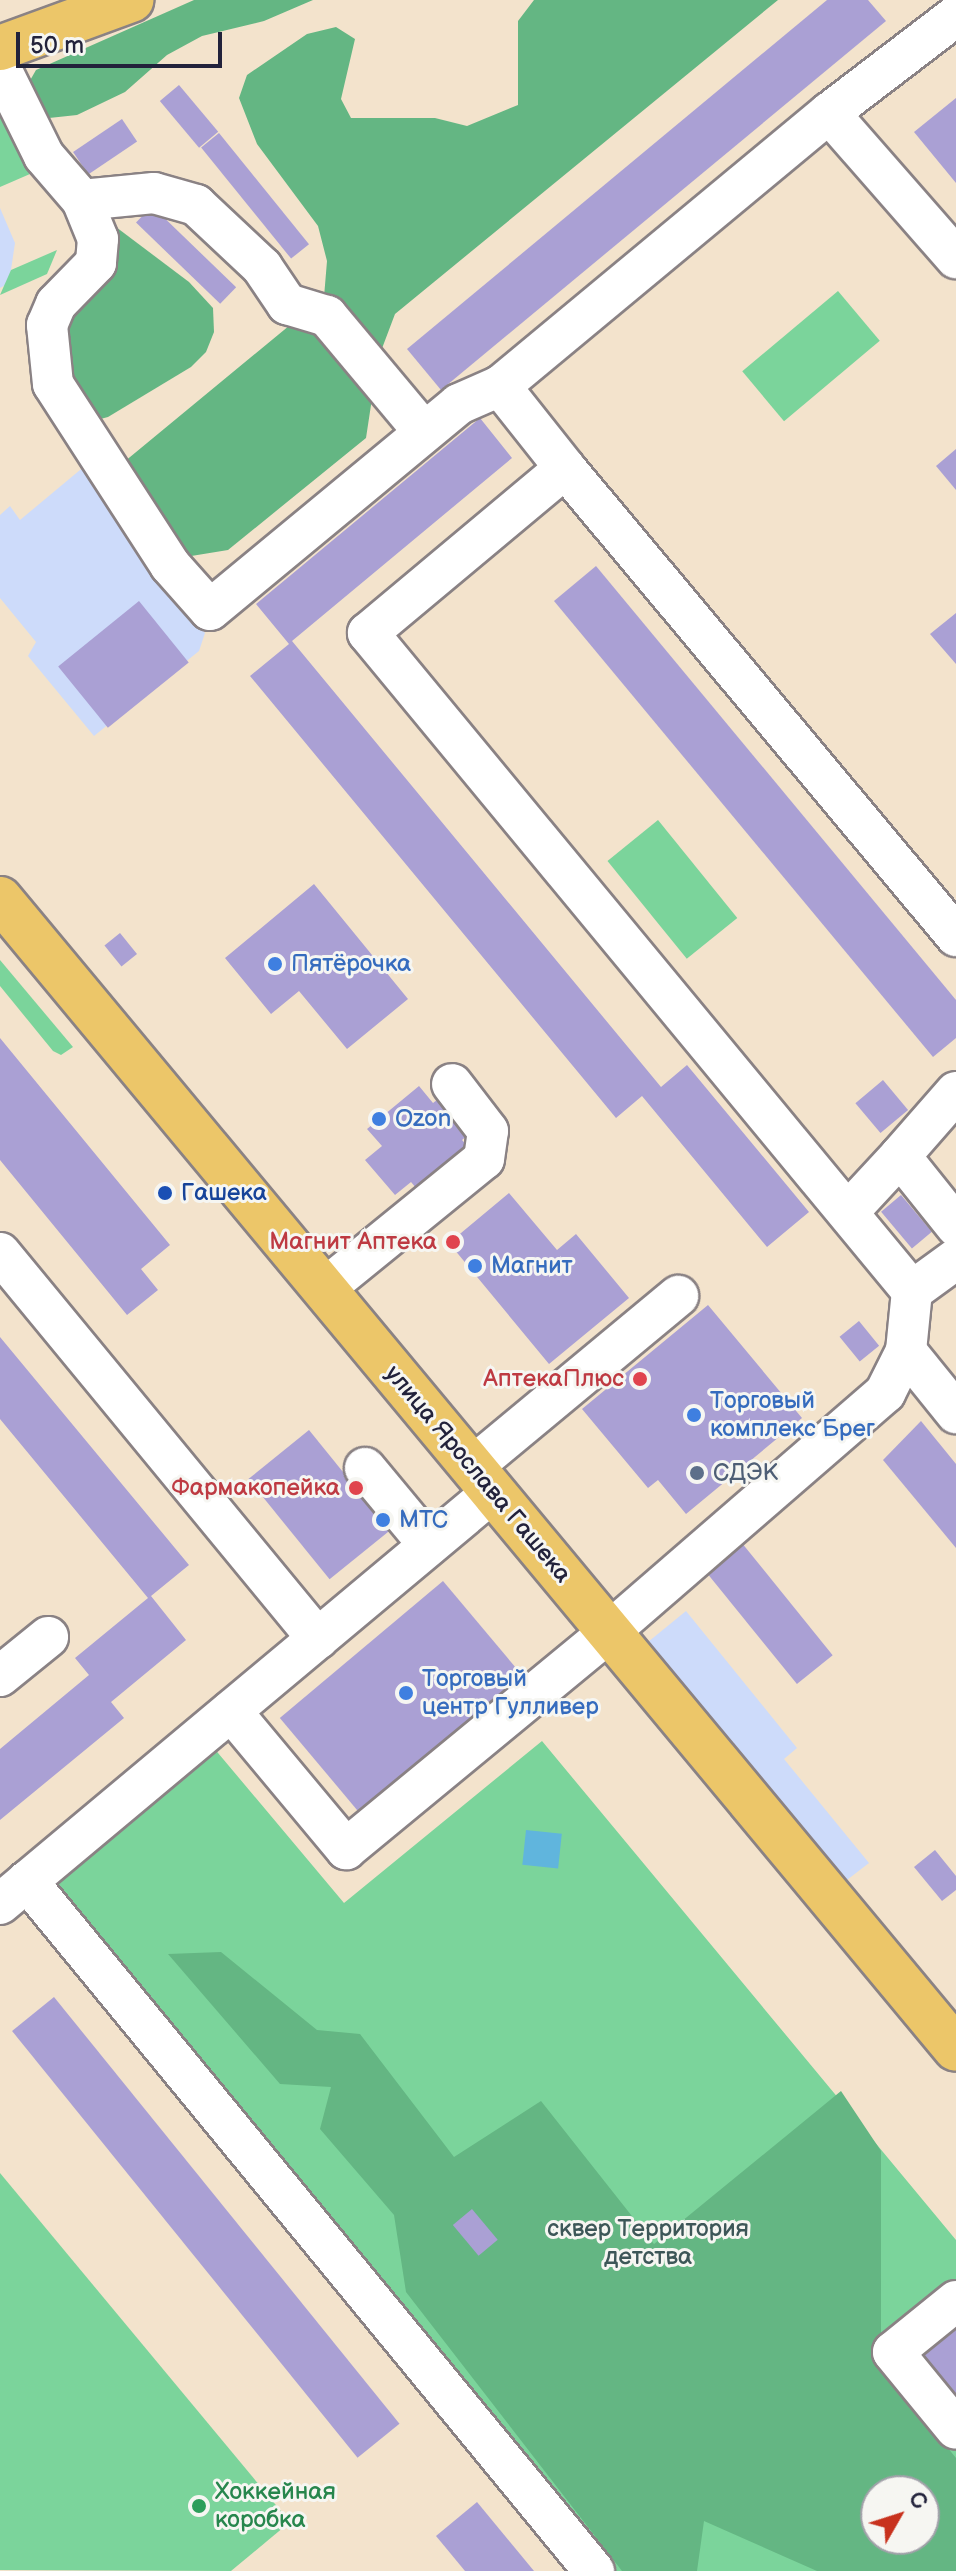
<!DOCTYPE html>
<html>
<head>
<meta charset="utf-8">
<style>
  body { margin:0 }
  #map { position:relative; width:956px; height:2571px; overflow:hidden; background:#f3e3cc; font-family:"Balsamiq Sans",sans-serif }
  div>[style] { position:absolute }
  .built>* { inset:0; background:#cddbfa }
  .green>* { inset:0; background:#7bd49b; transform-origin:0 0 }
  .forest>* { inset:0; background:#64b683 }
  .water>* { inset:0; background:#60b5dd; transform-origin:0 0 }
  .building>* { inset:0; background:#aaa0d4; transform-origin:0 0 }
  .roads { filter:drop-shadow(2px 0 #8a8284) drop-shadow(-2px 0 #8a8284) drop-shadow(0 2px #8a8284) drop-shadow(0 -2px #8a8284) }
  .minor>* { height:40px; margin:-20px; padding:0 20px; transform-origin:20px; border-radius:20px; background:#fff }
  .major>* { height:44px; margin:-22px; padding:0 22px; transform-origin:22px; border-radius:22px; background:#ecc669 }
  .dots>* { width:22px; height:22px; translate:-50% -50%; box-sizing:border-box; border:4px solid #f6f6f2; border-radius:50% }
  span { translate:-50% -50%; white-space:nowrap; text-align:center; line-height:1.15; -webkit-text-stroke:6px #f6f6f2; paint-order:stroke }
  .shop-label { font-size:24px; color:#366cbe }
  .left { translate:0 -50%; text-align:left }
  .transit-label { font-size:24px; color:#164399 }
  .health-label { font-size:24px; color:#be3a42 }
  .right { translate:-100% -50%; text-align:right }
  .service-label { font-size:24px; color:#4e5e75 }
  .street-label { font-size:24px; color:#22223b }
  .park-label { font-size:24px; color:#3d5758 }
  .leisure-label { font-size:24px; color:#27864d }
  .north { position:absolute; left:860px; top:2475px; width:80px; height:80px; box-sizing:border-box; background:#f6f6f2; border:2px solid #a1a1a9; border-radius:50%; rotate:51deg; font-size:22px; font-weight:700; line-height:32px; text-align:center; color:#22223b }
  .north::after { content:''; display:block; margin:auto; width:28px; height:36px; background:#c8321e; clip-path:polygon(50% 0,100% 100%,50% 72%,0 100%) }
  .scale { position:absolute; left:16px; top:32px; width:206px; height:36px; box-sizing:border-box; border:4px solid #22223b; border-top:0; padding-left:10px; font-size:24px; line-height:28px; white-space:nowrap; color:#22223b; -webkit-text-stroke:6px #f6f6f2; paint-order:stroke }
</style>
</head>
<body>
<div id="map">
  <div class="built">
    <div style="clip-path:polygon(0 208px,15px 243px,9px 283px,0 288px)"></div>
    <div style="clip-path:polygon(86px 465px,151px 570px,205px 633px,199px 651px,94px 736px,28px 656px,36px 642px,0 598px,0 515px,10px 506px,20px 520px)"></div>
    <div style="clip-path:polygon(686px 1611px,797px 1748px,784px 1759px,869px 1863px,843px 1883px,648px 1642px)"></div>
  </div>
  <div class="green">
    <div style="clip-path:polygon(0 112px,30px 174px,0 187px)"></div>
    <div style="clip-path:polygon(57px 250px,47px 274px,0 295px,11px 270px)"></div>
    <div style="left:838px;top:291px;width:65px;height:125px;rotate:50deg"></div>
    <div style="left:658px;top:820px;width:126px;height:65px;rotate:51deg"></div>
    <div style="clip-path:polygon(0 960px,73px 1047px,61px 1055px,53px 1051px,0 986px)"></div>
    <div style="clip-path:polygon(evenodd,542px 1741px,956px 2240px,956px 2281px,888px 2338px,956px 2444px,956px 2571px,607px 2571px,44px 1886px,213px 1747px,344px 1903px,542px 1741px,876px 2491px,924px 2491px,924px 2539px,876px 2539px,876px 2491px)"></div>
    <div style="clip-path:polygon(0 2173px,290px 2522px,231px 2571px,0 2570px)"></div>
  </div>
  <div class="forest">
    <div style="clip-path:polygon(194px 0,313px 0,264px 21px,202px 36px,167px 55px,125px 92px,77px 115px,49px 118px,30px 101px,28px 84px,36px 70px)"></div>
    <div style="clip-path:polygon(534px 0,778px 0,395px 314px,378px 359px,366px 438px,228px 550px,179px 558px,124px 462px,324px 297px,327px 261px,318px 226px,257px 144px,239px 98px,247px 75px,307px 34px,336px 27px,355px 39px,341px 99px,351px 118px,435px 118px,467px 126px,518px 105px,518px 21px)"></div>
    <div style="clip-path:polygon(108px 221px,189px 282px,213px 308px,214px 332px,206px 352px,191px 367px,108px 417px,89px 422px,65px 386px,61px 319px)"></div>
    <div style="clip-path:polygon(evenodd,221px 1952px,317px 2030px,360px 2034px,454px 2157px,541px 2101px,654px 2244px,841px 2091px,881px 2151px,881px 2365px,956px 2458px,956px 2571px,817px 2571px,704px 2521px,697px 2571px,622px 2571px,406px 2292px,394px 2215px,320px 2129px,331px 2087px,280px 2084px,168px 1954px,221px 1952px,876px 2491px,924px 2491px,924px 2539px,876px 2539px,876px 2491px)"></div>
  </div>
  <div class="water">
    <div style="left:526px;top:1830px;width:36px;height:35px;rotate:6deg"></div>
  </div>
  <div class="building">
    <div style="clip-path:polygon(827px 0,868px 0,886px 21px,441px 390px,407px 349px)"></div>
    <div style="left:179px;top:85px;width:61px;height:25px;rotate:50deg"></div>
    <div style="clip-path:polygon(956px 98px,956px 183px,914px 132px)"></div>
    <div style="left:122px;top:119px;width:27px;height:59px;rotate:56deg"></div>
    <div style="left:219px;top:133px;width:143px;height:23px;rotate:51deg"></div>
    <div style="left:152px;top:206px;width:117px;height:23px;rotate:44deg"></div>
    <div style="clip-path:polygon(480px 418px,512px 458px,292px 641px,661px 1087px,687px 1065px,809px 1212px,767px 1247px,642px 1096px,616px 1118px,250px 676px,289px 644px,256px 604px)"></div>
    <div style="clip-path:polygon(956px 449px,956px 490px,936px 466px)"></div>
    <div style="clip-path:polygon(596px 566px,956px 1000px,956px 1038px,933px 1057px,554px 601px)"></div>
    <div style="left:139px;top:601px;width:79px;height:104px;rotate:51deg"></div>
    <div style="clip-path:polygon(956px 613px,956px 664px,930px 634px)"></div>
    <div style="clip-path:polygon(314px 884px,408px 999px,347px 1049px,299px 991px,271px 1014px,225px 958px)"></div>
    <div style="left:120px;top:933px;width:27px;height:20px;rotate:51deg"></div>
    <div style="clip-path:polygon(0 1038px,170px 1245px,141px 1269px,158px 1290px,127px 1315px,0 1160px)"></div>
    <div style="left:883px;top:1080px;width:39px;height:36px;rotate:50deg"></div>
    <div style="clip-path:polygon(419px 1086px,433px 1103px,446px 1093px,475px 1129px,462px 1140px,474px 1153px,422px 1195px,411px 1182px,395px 1195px,365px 1160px,382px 1146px,367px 1129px)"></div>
    <div style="clip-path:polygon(509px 1193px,557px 1250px,576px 1234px,629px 1298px,549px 1364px,449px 1243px)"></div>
    <div style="left:901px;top:1195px;width:48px;height:26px;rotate:50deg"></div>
    <div style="clip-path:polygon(708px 1305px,802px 1418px,686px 1514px,658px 1480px,648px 1488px,582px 1409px)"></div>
    <div style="left:859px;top:1321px;width:32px;height:25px;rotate:51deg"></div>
    <div style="clip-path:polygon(0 1337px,189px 1565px,151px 1596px,186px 1640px,111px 1702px,124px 1718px,0 1820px,0 1749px,89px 1675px,75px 1658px,148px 1598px,0 1419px)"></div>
    <div style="clip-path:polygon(921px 1421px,956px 1464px,956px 1548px,883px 1460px)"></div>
    <div style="left:309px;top:1430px;width:129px;height:78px;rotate:51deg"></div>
    <div style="left:737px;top:1537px;width:152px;height:46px;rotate:51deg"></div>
    <div style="left:443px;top:1581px;width:127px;height:213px;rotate:50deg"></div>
    <div style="clip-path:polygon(935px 1850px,956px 1876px,956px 1890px,942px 1901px,914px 1867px)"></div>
    <div style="left:54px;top:1997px;width:549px;height:54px;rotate:51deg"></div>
    <div style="left:472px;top:2209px;width:40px;height:25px;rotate:50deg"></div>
    <div style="clip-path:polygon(956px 2325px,956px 2412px,913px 2360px)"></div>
    <div style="clip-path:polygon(477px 2502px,534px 2571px,465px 2571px,436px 2536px)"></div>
  </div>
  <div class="roads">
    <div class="minor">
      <div style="left:0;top:67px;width:99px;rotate:63.7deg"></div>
      <div style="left:44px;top:156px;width:58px;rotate:49.2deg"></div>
      <div style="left:82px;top:200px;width:72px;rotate:-5.6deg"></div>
      <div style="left:154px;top:193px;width:44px;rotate:15.9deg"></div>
      <div style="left:196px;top:205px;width:91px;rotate:43.2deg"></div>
      <div style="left:262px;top:267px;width:45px;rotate:56deg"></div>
      <div style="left:287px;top:304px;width:42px;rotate:16.7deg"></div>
      <div style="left:327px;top:316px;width:151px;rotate:50.1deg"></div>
      <div style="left:829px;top:113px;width:193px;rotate:48.8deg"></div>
      <div style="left:82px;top:200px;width:42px;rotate:67.7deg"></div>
      <div style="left:98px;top:239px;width:24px;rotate:95deg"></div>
      <div style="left:96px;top:263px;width:57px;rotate:134.3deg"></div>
      <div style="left:56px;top:304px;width:23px;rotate:113deg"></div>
      <div style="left:47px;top:325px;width:59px;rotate:84.2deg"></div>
      <div style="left:53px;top:384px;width:216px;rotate:57.1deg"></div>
      <div style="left:170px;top:565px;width:60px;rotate:48.4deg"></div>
      <div style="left:210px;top:610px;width:323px;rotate:-39.6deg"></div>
      <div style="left:459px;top:404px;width:45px;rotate:-23.7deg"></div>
      <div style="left:565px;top:468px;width:610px;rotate:50.12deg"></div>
      <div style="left:956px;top:1092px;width:85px;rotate:131.2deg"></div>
      <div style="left:900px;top:1156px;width:90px;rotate:51.3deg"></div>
      <div style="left:849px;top:1211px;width:75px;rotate:-47.2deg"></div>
      <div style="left:0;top:1253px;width:500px;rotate:50.52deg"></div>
      <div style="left:324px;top:1289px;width:206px;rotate:-39.1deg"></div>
      <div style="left:484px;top:1159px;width:28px;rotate:-82deg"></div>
      <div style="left:488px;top:1131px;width:59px;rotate:-127.5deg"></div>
      <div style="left:912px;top:1291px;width:854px;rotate:-129.58deg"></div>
      <div style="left:368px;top:633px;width:257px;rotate:-39.9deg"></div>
      <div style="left:565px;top:468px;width:105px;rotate:-128.4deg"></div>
      <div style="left:500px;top:386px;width:428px;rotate:-39.7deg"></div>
      <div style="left:829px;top:113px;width:160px;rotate:-37.4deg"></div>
      <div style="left:906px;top:1351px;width:80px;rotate:51.1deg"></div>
      <div style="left:472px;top:1467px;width:268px;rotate:-39.7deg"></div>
      <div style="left:365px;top:1468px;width:100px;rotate:50.3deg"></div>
      <div style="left:0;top:1676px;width:62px;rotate:-39.1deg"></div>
      <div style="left:231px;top:1711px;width:180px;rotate:50.2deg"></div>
      <div style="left:346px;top:1849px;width:341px;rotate:-39.5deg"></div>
      <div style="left:609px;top:1632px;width:365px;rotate:-40.9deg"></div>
      <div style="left:885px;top:1393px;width:47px;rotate:-63.4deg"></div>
      <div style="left:906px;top:1351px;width:60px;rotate:-84.3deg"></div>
      <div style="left:912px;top:1291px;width:54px;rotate:-36deg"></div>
      <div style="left:27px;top:1881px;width:893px;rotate:50.59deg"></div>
      <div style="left:0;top:1904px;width:642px;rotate:-39.89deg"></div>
      <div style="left:956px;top:2301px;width:81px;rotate:141deg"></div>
      <div style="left:893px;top:2352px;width:99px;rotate:50.7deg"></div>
    </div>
    <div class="major">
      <div style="left:0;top:48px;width:140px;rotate:-20.1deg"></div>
      <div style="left:0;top:899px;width:1495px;rotate:50.26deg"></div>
    </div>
  </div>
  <div class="dots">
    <div style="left:275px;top:964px;background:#3f7fe0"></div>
    <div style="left:379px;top:1119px;background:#3f7fe0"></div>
    <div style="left:165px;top:1193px;background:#1a4fb4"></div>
    <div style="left:453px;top:1242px;background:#e0444e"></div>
    <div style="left:475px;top:1266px;background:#3f7fe0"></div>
    <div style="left:640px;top:1379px;background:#e0444e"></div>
    <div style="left:694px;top:1415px;background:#3f7fe0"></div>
    <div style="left:697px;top:1473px;background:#5c6f8a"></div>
    <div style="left:356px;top:1488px;background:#e0444e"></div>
    <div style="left:383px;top:1520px;background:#3f7fe0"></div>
    <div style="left:406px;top:1693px;background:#3f7fe0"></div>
    <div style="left:199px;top:2506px;background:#2e9e5b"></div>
  </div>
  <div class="shop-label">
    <span class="left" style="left:291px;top:964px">Пятёрочка</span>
    <span class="left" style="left:395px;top:1119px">Ozon</span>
    <span class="left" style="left:491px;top:1266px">Магнит</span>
    <span class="left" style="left:710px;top:1415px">Торговый<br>комплекс Брег</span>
    <span class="left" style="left:399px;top:1520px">МТС</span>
    <span class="left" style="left:422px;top:1693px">Торговый<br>центр Гулливер</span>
  </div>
  <div class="transit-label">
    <span class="left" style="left:181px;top:1193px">Гашека</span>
  </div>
  <div class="health-label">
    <span class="right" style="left:437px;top:1242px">Магнит Аптека</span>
    <span class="right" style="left:624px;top:1379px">АптекаПлюс</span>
    <span class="right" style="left:340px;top:1488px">Фармакопейка</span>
  </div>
  <div class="service-label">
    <span class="left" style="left:713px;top:1473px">СДЭК</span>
  </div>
  <div class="street-label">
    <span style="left:478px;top:1474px;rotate:50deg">улица Ярослава Гашека</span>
  </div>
  <div class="park-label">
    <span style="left:648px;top:2243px">сквер Территория<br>детства</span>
  </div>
  <div class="leisure-label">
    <span class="left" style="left:215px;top:2506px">Хоккейная<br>коробка</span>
  </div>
  <div class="north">С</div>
  <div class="scale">50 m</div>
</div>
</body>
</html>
